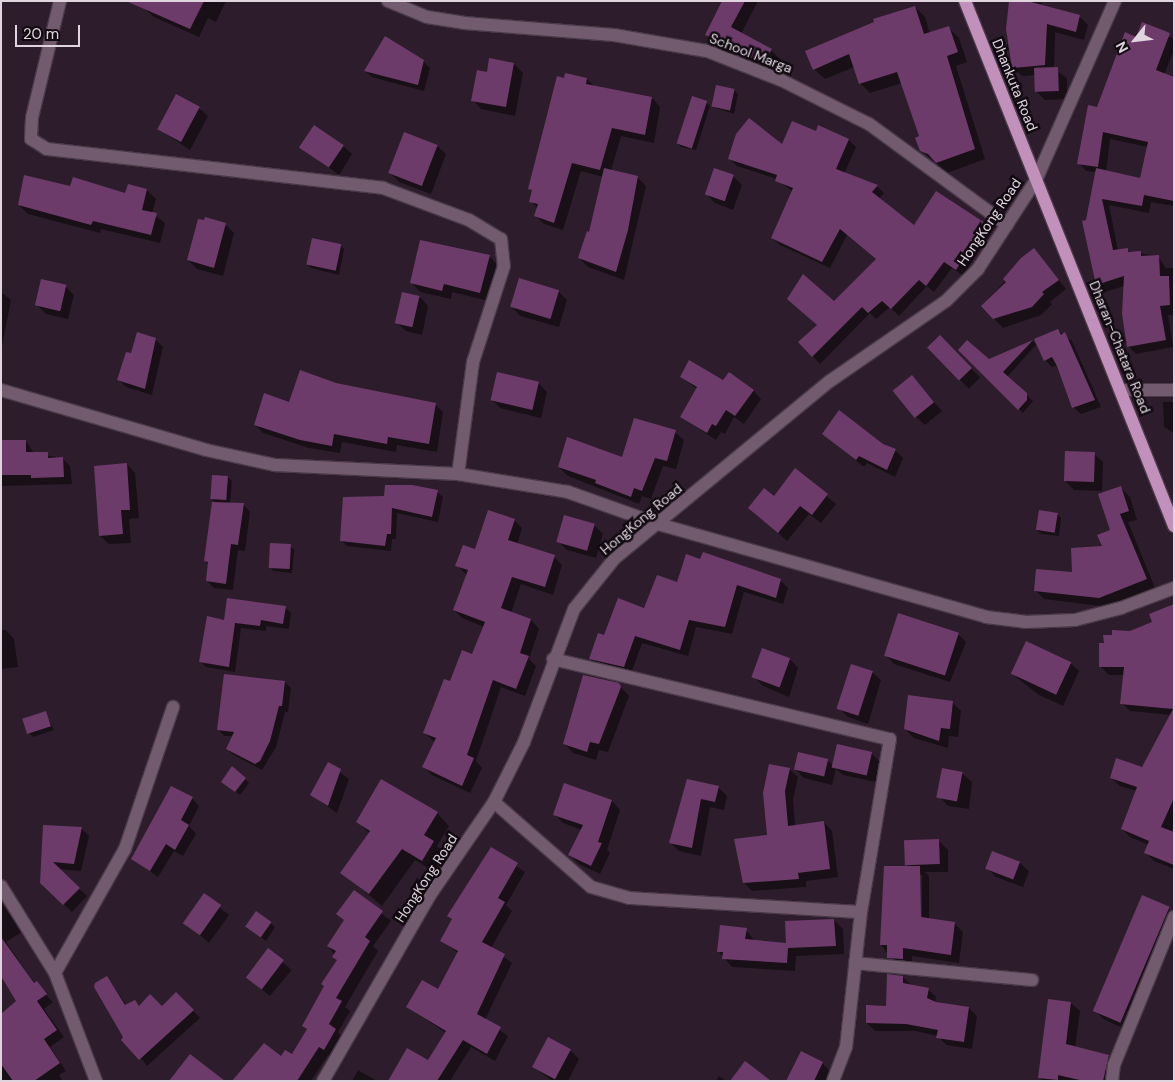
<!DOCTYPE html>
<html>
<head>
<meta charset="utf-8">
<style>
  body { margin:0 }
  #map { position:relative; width:1175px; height:1082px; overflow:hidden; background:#2d1d2c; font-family:"DM Sans",sans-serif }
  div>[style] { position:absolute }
  .shadow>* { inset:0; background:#0007; transform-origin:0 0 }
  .building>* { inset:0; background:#6d3b69; transform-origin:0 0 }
  .roads { filter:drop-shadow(1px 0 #4a3a49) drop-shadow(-1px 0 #4a3a49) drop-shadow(0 1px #4a3a49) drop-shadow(0 -1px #4a3a49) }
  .street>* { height:12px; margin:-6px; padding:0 6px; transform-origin:6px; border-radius:6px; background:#725b6f }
  .primary>* { height:12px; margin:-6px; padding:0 6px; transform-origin:6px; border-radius:6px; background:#c191bc }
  span { translate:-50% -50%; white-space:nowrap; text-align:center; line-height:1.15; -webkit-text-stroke:5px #110a10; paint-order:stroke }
  .street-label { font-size:14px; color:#e0d5df }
  .frame { position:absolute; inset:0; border:2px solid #e0d5df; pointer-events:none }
  .north { position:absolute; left:1110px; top:15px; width:50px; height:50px; -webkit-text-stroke:4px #110a10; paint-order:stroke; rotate:241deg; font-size:14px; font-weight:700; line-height:20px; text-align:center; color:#e0d5df }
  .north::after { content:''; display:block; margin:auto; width:18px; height:22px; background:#e0d5df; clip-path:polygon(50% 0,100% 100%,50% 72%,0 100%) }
  .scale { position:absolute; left:15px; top:25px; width:65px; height:22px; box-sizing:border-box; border:2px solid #e0d5df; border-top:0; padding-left:6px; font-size:15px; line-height:18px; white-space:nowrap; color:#e0d5df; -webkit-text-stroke:4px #110a10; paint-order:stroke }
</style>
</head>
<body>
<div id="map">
  <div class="shadow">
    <div style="clip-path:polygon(148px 1px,226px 1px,216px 22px,208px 18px,199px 37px,154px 17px,145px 9px)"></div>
    <div style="clip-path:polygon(724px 1px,758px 1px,741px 34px,771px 50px,780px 59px,773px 73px,716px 44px,706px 35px)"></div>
    <div style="clip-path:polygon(1010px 1px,1042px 1px,1041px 6px,1079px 16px,1088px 25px,1084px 40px,1055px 32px,1054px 69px,1067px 78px,1067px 99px,1045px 100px,1036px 91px,1036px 75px,1022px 76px,1013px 67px)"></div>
    <div style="clip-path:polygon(915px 7px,925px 17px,930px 34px,949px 28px,959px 38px,967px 62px,956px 66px,985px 159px,947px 173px,921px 150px,920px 137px,902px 83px,870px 93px,860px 83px,854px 67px,825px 79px,814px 69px)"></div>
    <div style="clip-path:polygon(evenodd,1142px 24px,1174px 39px,1174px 50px,1164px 75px,1174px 79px,1174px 206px,1151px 202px,1149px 213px,1109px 205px,1118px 250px,1158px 256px,1166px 268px,1174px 268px,1174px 315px,1168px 315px,1173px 347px,1136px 354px,1128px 346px,1124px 286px,1105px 292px,1098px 285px,1083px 222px,1087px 221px,1096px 172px,1086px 171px,1079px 163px,1098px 108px,1142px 24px,1110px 139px,1148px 147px,1141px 179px,1106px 172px,1110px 139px)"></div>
    <div style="clip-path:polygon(490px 60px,514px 64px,523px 73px,515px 116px,481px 109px,473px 100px,488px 73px)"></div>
    <div style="clip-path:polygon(423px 61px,430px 68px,424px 91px,372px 77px,365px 71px)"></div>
    <div style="clip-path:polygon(566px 75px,587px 79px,595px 87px,652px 98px,660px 107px,654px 143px,621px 136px,611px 171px,637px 177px,646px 186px,624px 280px,588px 267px,579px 258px,590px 233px,603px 177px,581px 171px,563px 230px,544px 224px,536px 216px,538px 209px,531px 201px,533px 192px,530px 189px)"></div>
    <div style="clip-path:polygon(734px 90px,738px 94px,734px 114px,713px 107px)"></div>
    <div style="clip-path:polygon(706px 102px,710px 106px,696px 150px,681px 147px,677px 143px)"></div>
    <div style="clip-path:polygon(199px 108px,208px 116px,190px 150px,159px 129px)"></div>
    <div style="clip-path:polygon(819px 127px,849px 140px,856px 147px,844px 174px,877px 186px,884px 193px,879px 199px,915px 226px,936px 193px,991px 231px,963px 276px,952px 268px,934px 292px,927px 286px,899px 316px,890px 307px,876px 319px,870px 313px,820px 364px,800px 342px,819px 326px,834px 303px,877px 260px,847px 235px,830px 268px,780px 245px,772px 238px,793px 192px,777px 179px,737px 166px,730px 159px,782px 146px,816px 133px)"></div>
    <div style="clip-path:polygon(343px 146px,352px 154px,339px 175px,302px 148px)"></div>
    <div style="clip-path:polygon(437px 146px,446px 154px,431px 194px,399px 182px,390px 173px)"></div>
    <div style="clip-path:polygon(733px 176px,742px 185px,733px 210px,715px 203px,706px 194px)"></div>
    <div style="clip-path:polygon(71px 187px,126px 194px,147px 190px,156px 199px,152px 213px,165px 223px,160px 243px,101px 229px,100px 233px,28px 214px,19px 205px)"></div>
    <div style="clip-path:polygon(225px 224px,234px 233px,223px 276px,197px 269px,188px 260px)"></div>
    <div style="clip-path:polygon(340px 245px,344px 249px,339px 275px,311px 268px,307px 264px)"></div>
    <div style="clip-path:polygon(1034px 250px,1066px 289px,1050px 302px,1052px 304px,1041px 315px,1003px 328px,982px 306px)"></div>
    <div style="clip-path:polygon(489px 256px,498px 265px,489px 301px,452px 292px,451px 299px,420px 292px,412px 283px)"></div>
    <div style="clip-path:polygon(65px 286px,74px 295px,68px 319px,46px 314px,37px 305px)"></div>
    <div style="clip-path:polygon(558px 291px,567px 300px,559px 327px,520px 316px,512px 307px)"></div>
    <div style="clip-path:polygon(1px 292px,11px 300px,1px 351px)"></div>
    <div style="clip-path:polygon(420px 297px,428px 306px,422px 335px,406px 331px,397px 323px)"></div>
    <div style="clip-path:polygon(1058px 331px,1072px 341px,1101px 407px,1081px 414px,1073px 407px,1058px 365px,1052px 367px,1045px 360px)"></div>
    <div style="left:940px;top:336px;width:58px;height:16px;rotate:46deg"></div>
    <div style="clip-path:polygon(155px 339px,163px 347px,152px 395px,126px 387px,119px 380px,132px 355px)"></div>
    <div style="clip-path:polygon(1033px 341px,1036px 345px,1007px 377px,1033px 401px,1023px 413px,960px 350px,988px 361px)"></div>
    <div style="clip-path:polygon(681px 377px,724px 382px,753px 390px,761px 399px,744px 424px,734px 417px,725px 434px,721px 432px,716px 440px,681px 417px,697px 389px)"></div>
    <div style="clip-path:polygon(912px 377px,942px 411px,925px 425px,916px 417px)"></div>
    <div style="clip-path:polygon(538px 383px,547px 392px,541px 418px,500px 408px,492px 400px)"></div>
    <div style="clip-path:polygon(335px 384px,435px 404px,443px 412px,437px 452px,397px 445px,396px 452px,342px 442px,340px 453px,309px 448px,263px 433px,255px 425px,290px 403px)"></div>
    <div style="clip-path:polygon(1163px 402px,1174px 402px,1174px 433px,1164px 427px)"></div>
    <div style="clip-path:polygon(675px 432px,684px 440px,676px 469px,663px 466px,651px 499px,642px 496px,639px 504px,568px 476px,559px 467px,623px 459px)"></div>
    <div style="clip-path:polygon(823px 434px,895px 450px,903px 458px,895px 477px,867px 463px,864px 467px)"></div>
    <div style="clip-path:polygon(1px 441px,26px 441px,34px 453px,62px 458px,70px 466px,72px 484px,1px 486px)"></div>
    <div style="clip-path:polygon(1094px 454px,1103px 462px,1102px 491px,1074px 490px,1065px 481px)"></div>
    <div style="clip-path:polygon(127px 464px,135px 473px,139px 518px,129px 519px,131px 543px,109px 544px,100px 536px)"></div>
    <div style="clip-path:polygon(795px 470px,836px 504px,821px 523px,809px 514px,787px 541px,750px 508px,774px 497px)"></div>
    <div style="clip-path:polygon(228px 477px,232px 481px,230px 504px,243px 504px,250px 512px,245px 551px,238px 550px,233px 590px,214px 588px,207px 581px,209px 565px,205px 561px,217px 504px,211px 498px)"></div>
    <div style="clip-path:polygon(1121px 488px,1130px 497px,1137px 520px,1128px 522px,1155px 588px,1109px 607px,1044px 599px,1036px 591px,1074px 574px,1103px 547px,1111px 531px)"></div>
    <div style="clip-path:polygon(437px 492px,443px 497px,438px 522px,397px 513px,396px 539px,392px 539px,391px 551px,347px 546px,341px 540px,386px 497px)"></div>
    <div style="clip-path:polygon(1057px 514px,1061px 518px,1059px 536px,1041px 534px,1037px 530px)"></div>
    <div style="clip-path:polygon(514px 520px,522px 528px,517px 545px,554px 557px,562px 565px,553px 595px,521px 584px,511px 613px,531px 620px,539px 629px,529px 659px,536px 666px,525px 696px,501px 687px,476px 761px,482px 768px,470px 793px,432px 775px,424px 767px,435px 742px,424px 733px,451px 683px,473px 656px,484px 627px,462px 618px,454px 610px,467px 575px,457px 565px)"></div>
    <div style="clip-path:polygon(594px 525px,603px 534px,596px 558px,567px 550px,558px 541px)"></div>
    <div style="clip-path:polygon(290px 546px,294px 550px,292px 573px,274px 571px,269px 567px)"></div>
    <div style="clip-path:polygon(780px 580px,788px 588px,783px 604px,744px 592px,732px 634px,696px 627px,688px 656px,642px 643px,631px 674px,598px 666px,591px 659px,605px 636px,677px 584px)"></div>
    <div style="clip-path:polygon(285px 607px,291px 613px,289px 629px,266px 626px,266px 631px,241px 628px,235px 672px,206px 667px,200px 661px,225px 622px)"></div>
    <div style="clip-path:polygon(1px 630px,6px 630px,14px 639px,18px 667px,1px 669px)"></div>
    <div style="clip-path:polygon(958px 634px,966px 642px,950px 682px,894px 664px,886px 656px)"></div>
    <div style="clip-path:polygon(763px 650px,790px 659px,798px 668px,789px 697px,763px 686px,754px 677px)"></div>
    <div style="clip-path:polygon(1070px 663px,1079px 671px,1063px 706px,1039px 695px,1011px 673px)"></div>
    <div style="clip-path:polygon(1100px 666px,1174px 666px,1174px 825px,1171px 832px,1174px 833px,1174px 869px,1154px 861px,1146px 853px,1149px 845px,1130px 837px,1122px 829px,1137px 791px,1120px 786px,1111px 778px,1143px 768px,1171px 715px,1130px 711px,1122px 703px,1125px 675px,1109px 675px)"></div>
    <div style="clip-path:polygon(872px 672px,881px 680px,868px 724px,848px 717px,840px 709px)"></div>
    <div style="clip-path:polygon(285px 682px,291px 688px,288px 712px,285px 712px,276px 747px,262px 770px,234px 755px,227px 749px,233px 736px,224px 736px,218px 729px)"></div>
    <div style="clip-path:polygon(618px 684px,629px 696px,608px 752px,599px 750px,596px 760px,573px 753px,565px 744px)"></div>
    <div style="clip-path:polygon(952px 702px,961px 711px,958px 737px,949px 736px,948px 748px,914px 738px,905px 729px)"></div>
    <div style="clip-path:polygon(45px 712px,54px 730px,33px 737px,29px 733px)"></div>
    <div style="clip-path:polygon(871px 753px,880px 762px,876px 782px,843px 775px,836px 769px,832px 785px,804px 778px,795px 769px,827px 760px,834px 766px)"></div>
    <div style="clip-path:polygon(328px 764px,349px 779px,337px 813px,311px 795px)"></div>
    <div style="clip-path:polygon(789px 769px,798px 777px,793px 800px,795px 826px,824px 822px,832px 831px,838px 877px,806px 881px,806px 887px,752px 891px,744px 883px,768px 836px)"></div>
    <div style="clip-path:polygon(943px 769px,963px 774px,972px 782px,969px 809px,948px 806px,940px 797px)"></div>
    <div style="clip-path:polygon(245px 779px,249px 783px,240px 795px,222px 782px)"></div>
    <div style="clip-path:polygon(688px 781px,718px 787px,727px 796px,724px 810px,710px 807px,701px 856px,679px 851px,670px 842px)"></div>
    <div style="clip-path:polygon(192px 798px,199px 806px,189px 826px,196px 834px,183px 856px,174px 851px,158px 877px,133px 859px)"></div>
    <div style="clip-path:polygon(612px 801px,620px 810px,607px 850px,610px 853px,600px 874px,579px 864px,570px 855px,582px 830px,563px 823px,554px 814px)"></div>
    <div style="clip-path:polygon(437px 813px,449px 826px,437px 846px,445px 854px,435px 872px,415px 860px,382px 906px,342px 872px,370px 834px,358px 822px)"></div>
    <div style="clip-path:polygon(44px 826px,81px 828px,89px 836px,81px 871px,58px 869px,87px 896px,72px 912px,42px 883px)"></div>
    <div style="clip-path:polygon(evenodd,939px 841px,948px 850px,948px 872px,925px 872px,929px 876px,929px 920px,954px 923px,963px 932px,959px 963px,912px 956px,912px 968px,897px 966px,881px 945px,909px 868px,906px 864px,939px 841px,919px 875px,922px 875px,922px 923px,920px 923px,919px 875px)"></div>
    <div style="clip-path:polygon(491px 849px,525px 872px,506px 905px,512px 911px,491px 948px,512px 963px,485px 1020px,508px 1036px,495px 1061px,471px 1047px,450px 1081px,390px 1081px,428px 1062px,446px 1033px,407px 1007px,438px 991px,458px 953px,441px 940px,453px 920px,449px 916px)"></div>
    <div style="clip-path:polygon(1020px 863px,1029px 871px,1023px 887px,996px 877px,987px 868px)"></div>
    <div style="clip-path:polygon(354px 892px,391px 921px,373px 946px,378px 951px,345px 1007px,350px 1011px,338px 1032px,344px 1039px,333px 1058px,328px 1055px,311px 1081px,234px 1081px,281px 1058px,293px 1056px,307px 1030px,303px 1026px,338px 961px,329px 946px,345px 921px,338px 914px)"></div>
    <div style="clip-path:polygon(204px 895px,229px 915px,209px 943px,185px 922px)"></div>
    <div style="clip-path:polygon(1px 902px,22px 932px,6px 942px,35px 984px,53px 1002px,44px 1009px,64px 1037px,50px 1047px,66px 1071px,59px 1075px,63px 1081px,1px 1081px,1px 1015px,17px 1001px,1px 974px)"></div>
    <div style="clip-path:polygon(1165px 906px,1174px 915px,1127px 1030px,1103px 1019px,1095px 1010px)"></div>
    <div style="clip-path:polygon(834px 920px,843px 929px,844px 954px,796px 956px,795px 971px,732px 967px,718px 951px,746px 930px,755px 941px,788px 944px)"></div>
    <div style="clip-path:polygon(271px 923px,275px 927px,266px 941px,247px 927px)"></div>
    <div style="left:268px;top:950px;width:31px;height:34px;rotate:40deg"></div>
    <div style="clip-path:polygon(107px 977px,127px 1006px,135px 1001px,140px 1006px,162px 1007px,176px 993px,200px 1018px,147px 1066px,125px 1037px)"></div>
    <div style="clip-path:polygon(903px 977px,911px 985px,928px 989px,936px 997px,935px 1003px,969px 1008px,977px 1016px,972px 1049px,946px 1045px,938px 1036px,915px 1031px,875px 1031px,867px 1023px,888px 1007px)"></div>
    <div style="clip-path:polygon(1071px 1003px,1080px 1011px,1075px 1048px,1109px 1056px,1117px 1065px,1114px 1081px,1043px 1081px,1039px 1077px)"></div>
    <div style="clip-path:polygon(570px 1050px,579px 1059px,568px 1081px,552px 1081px,534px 1067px)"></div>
    <div style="clip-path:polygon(822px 1063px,831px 1072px,827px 1081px,803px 1081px)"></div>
    <div style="clip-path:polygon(358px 1070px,377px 1081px,352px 1081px)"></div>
    <div style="clip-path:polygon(719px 1076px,726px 1081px,716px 1081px)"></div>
  </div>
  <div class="building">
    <div style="clip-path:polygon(126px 1px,204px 1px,190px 29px)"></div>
    <div style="clip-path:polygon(722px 1px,745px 1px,731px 27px,772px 49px,764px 64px,705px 35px)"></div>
    <div style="clip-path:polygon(1009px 1px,1031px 2px,1080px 15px,1076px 32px,1047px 24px,1045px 65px,1012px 68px,1006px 29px)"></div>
    <div style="clip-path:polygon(915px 6px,924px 34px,949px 26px,958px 52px,947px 56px,975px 149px,936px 163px,928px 154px,920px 151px,915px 138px,919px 136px,897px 72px,859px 84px,849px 54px,813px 70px,805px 51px,874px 22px,873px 19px)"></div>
    <div style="clip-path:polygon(1142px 22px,1170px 33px,1156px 70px,1174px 77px,1174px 201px,1144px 195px,1142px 206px,1102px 199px,1113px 250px,1128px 248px,1128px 252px,1141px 251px,1141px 256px,1159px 255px,1160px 276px,1169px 276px,1170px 305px,1160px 306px,1166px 340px,1127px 347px,1122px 314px,1124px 276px,1096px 285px,1082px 221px,1086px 220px,1096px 168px,1140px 178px,1148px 142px,1103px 132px,1098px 167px,1077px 164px,1088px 105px,1097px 107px,1125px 32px,1136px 37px)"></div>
    <div style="clip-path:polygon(385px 36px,424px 60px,418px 85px,364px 71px)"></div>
    <div style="clip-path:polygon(489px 58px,514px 63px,506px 107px,471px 101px,477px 70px,487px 72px)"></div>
    <div style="left:1058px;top:67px;width:24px;height:24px;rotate:88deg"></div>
    <div style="clip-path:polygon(565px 73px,587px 78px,586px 84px,652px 97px,645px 135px,612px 128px,600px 170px,572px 163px,554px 223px,534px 216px,538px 204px,529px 202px,532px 190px,528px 189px,557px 76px,564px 78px)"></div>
    <div style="left:716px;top:85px;width:19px;height:22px;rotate:12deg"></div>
    <div style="left:176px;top:94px;width:27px;height:40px;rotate:28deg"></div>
    <div style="left:692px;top:96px;width:16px;height:50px;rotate:18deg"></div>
    <div style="clip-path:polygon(749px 118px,782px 144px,792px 121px,816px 131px,818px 125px,849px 139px,836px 169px,878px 185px,872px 192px,914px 225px,936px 191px,985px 223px,956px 270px,944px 262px,926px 286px,919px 280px,891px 309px,882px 301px,868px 313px,862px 307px,812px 357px,798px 342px,817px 325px,787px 299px,803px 274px,834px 301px,876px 259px,840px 229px,822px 262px,771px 238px,793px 188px,775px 181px,777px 175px,728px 159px,736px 134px)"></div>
    <div style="left:314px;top:125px;width:36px;height:27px;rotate:34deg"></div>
    <div style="left:404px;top:132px;width:36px;height:44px;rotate:21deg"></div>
    <div style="clip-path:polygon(604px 168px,638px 176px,628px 230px,616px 272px,578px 258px,587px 231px,589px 232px)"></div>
    <div style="left:714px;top:168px;width:21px;height:28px;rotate:19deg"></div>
    <div style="clip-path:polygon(24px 175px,70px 186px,73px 177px,125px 193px,128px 184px,147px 189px,142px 210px,157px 213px,151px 235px,93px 221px,91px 225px,18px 205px)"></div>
    <div style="clip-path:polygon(205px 217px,226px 223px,214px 268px,187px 260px,198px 219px,204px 220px)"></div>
    <div style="left:312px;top:238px;width:30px;height:27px;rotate:12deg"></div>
    <div style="clip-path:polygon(420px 240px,490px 255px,480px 293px,444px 284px,442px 291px,410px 283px)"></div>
    <div style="clip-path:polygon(1034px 248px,1059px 280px,1042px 292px,1044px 294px,1032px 307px,993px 319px,981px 306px,1006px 282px,1003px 279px,1021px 258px)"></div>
    <div style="left:519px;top:278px;width:42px;height:30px;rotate:17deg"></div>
    <div style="left:41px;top:279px;width:26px;height:27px;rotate:13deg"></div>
    <div style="left:402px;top:292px;width:18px;height:32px;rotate:13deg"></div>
    <div style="clip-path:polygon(1058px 329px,1061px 335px,1065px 332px,1095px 400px,1072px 408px,1057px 366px,1052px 357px,1044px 361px,1034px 339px)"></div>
    <div style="clip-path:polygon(137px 332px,156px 338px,145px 389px,117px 380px,126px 352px,131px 353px)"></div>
    <div style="left:940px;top:335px;width:46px;height:18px;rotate:46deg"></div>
    <div style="clip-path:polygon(967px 340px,989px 359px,1033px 340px,1003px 372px,1027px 393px,1027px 400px,1018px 410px,958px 350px)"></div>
    <div style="clip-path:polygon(689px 360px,723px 380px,729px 372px,754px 390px,735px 416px,726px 410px,716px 426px,712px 424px,707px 433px,680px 417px,697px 387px,680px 377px)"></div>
    <div style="clip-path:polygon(300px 370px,336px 383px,436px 403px,429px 444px,388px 437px,387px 444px,334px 434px,332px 446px,300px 440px,254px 425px,264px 393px,289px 402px)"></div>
    <div style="left:497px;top:372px;width:43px;height:29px;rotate:13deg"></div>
    <div style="left:912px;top:375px;width:35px;height:25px;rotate:51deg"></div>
    <div style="clip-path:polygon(839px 410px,883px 444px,896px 449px,887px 470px,859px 456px,856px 460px,822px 434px)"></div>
    <div style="clip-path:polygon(634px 418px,676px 430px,667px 461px,655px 458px,642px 491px,634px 488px,631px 497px,595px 483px,596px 480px,558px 467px,567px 437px,622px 457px)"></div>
    <div style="clip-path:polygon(1px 440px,26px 440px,26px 452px,48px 452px,48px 458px,63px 457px,64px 477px,31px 478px,31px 475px,1px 475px)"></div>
    <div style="left:1065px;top:451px;width:30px;height:30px;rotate:2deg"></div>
    <div style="clip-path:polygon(127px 463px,130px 510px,121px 510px,123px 534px,99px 536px,94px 466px)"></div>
    <div style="clip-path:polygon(795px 468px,828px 494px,812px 515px,800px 506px,778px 533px,748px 508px,764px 488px,774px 496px)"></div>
    <div style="left:212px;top:475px;width:16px;height:24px;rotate:4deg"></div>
    <div style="clip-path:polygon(385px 485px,412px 485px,438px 490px,432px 517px,392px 508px,391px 534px,387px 534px,385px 546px,340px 541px,343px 497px,384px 496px)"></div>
    <div style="clip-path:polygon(1121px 486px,1129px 511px,1120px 514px,1147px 579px,1099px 598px,1034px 591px,1036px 569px,1072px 572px,1071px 548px,1102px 546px,1097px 535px,1110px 530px,1098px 494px)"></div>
    <div style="clip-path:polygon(212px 502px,244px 503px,238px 545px,231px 544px,226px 584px,206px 581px,208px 562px,204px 561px)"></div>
    <div style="clip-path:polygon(488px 510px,515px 519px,508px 540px,555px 555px,545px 587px,512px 577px,501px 608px,531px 619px,520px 653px,529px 656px,516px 689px,493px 680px,467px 755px,474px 758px,462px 786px,422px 767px,436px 738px,423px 733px,444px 679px,450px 681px,462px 650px,472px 654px,485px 622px,453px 610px,468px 570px,455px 566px,463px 545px,475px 549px)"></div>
    <div style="left:1039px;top:510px;width:19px;height:20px;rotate:9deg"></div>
    <div style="left:564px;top:515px;width:32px;height:28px;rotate:16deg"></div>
    <div style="left:270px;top:543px;width:21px;height:25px;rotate:3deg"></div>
    <div style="clip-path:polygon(703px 552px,781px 579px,776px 598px,737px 585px,725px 627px,689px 620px,680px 650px,635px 636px,624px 667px,589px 659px,598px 633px,604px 635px,618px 598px,644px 608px,657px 575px,677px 582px,686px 554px,700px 559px)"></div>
    <div style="clip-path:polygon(227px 598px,286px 606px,283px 624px,261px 620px,260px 626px,235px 623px,229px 667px,199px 662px,207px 616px,224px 620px)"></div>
    <div style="clip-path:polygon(1174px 604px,1174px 798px,1161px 827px,1174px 832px,1174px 865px,1144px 853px,1149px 841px,1121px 829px,1137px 787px,1110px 778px,1116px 758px,1142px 767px,1173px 709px,1120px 704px,1124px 667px,1099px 667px,1099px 643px,1104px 643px,1103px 635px,1112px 635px,1112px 630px,1130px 631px,1152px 622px,1149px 614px)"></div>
    <div style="left:898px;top:613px;width:64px;height:45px;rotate:18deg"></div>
    <div style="left:1026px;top:641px;width:50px;height:36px;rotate:25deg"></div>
    <div style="left:762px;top:648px;width:30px;height:31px;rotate:20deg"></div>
    <div style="left:851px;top:664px;width:23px;height:47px;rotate:18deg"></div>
    <div style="clip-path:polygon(224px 674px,285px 681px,282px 706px,279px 706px,270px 741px,260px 761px,255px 764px,226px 749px,234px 732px,217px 730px)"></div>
    <div style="clip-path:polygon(583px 675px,619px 683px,621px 687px,599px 744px,590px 742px,587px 752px,563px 744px)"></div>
    <div style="clip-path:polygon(908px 695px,953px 701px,950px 729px,941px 728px,939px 741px,904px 729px)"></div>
    <div style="left:46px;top:711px;width:16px;height:25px;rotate:72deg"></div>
    <div style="left:837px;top:744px;width:36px;height:24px;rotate:13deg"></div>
    <div style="left:798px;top:752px;width:31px;height:18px;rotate:13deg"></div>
    <div style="clip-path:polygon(328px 762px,341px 769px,328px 806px,310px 795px)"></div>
    <div style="clip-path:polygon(769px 764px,790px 768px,785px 791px,788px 826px,824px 821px,830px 869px,798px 873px,799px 879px,743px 883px,734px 839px,767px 835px,763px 793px)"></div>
    <div style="clip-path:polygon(232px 766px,246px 778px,235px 792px,221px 782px)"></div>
    <div style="left:942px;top:768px;width:21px;height:30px;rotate:11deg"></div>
    <div style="clip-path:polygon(381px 779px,438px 812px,424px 835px,434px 841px,422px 861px,402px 849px,369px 894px,340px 873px,370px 831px,356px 822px)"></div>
    <div style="clip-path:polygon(687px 779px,719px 786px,715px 802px,701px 799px,692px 848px,669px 843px)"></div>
    <div style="clip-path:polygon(564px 783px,612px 800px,598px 842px,602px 843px,591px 866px,568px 855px,583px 825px,553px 815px)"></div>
    <div style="clip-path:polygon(171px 786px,193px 797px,181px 820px,189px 825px,175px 850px,166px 844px,150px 871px,131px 859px)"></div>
    <div style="clip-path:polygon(43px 825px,82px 827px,74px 864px,53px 862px,80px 888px,63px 905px,40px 883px)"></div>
    <div style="left:939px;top:839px;width:25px;height:35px;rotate:88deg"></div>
    <div style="clip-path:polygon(491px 847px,518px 863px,498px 898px,505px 902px,482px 942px,505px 954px,477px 1014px,501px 1027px,487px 1054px,463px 1040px,437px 1081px,388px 1081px,407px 1048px,428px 1060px,446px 1031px,406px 1007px,422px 980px,438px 989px,458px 951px,440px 941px,452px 919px,447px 916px)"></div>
    <div style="left:992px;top:851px;width:30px;height:19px;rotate:21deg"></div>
    <div style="clip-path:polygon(884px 866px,920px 866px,921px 917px,955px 922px,951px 955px,903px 948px,903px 959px,887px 958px,887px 945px,880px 945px)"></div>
    <div style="clip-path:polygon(354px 890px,383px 911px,365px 937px,370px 941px,336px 998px,342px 1001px,329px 1024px,336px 1029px,324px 1050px,319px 1047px,297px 1081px,232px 1081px,264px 1043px,281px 1056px,285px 1050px,292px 1054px,307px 1029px,302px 1026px,324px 986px,321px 984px,337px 960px,332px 957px,336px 951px,327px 946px,344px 920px,336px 914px)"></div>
    <div style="left:204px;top:893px;width:21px;height:37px;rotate:35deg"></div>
    <div style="left:1142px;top:895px;width:30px;height:126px;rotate:23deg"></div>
    <div style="left:256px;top:911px;width:19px;height:19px;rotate:35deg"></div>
    <div style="clip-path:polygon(834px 919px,836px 946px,788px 948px,787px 963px,722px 959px,723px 952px,717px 952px,720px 925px,747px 928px,745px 939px,786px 943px,785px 921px)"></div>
    <div style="clip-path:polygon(1px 937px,34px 983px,37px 981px,47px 994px,37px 1001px,57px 1030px,44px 1039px,60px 1063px,34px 1081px,13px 1081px,1px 1064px,1px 1014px,16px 1001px,1px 976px)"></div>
    <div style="left:268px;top:948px;width:20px;height:37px;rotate:37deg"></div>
    <div style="clip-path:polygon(887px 974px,903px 976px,903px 983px,929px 988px,927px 998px,936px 1002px,969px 1007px,964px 1042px,936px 1038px,938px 1030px,906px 1024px,866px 1023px,866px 1005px,886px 1006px)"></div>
    <div style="clip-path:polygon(107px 976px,125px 1005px,135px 1000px,139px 1006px,150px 994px,162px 1006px,176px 992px,194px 1010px,139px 1060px,121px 1040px,123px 1037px,94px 987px,95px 983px)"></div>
    <div style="clip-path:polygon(1048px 999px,1071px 1002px,1066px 1044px,1109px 1055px,1103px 1081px,1084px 1081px,1058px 1075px,1058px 1080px,1038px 1078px)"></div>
    <div style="left:548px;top:1037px;width:26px;height:34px;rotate:28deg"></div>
    <div style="clip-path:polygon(801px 1051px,823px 1062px,814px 1081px,786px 1081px)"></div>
    <div style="clip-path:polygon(190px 1054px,225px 1081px,169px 1081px)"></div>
    <div style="clip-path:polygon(745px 1061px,771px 1081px,730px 1081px)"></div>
  </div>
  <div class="roads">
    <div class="street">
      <div style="left:60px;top:1px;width:120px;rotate:103.5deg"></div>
      <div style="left:32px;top:118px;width:21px;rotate:93deg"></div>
      <div style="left:31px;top:139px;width:19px;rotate:32deg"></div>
      <div style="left:47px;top:149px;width:338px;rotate:6.6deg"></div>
      <div style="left:383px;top:188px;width:92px;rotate:20.4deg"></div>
      <div style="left:469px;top:220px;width:37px;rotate:31deg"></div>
      <div style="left:501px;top:239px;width:27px;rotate:84deg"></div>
      <div style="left:504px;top:266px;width:101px;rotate:107.9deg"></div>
      <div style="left:473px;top:362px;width:113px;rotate:97.6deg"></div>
      <div style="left:388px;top:1px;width:42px;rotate:22.3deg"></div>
      <div style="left:427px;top:17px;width:37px;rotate:9deg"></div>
      <div style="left:464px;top:23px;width:150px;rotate:4.6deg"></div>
      <div style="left:614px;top:35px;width:94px;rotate:9.8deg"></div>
      <div style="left:707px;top:51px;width:79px;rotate:21.4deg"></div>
      <div style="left:781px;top:80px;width:98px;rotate:26.6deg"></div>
      <div style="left:869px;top:124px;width:171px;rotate:36.2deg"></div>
      <div style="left:1px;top:390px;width:214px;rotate:16.3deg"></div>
      <div style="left:206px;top:450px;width:71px;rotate:12.3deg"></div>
      <div style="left:275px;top:465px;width:183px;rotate:2.8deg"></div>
      <div style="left:458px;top:474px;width:111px;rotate:9.3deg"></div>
      <div style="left:568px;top:492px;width:96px;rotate:19.6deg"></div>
      <div style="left:658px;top:524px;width:341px;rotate:15.8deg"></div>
      <div style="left:986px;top:617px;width:39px;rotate:7deg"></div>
      <div style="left:1025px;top:622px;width:50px;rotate:-2.3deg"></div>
      <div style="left:1075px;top:620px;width:48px;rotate:-14.6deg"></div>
      <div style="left:1121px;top:608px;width:57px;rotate:-20.7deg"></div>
      <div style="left:1121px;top:390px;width:53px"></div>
      <div style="left:553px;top:659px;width:346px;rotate:13.4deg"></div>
      <div style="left:890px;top:739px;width:175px;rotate:99.5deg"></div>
      <div style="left:861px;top:912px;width:136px;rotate:96.3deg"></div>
      <div style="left:846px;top:1047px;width:36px;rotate:111deg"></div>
      <div style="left:494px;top:802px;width:129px;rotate:41.2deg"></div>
      <div style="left:591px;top:887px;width:40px;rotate:16deg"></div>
      <div style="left:629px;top:898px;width:232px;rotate:3.5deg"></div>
      <div style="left:1px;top:886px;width:102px;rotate:58.2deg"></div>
      <div style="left:55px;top:973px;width:116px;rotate:69.2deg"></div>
      <div style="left:855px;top:963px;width:178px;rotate:5.5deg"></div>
      <div style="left:55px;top:973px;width:142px;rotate:-60.6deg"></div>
      <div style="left:125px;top:849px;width:150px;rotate:-71.3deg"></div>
      <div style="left:323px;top:1081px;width:215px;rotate:-60.1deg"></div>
      <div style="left:430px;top:895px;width:113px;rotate:-55.5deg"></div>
      <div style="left:494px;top:802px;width:67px;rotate:-63.4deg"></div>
      <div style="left:524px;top:742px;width:142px;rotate:-69.4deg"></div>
      <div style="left:574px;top:609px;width:65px;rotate:-51.2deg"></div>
      <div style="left:615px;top:558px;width:278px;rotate:-39.5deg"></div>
      <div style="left:830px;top:381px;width:141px;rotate:-34.6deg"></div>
      <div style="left:946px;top:301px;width:45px;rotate:-45deg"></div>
      <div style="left:978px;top:269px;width:106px;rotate:-56.9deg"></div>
      <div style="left:1036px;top:180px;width:196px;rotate:-66.2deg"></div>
      <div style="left:1112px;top:1081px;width:16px;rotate:-83deg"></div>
      <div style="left:1114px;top:1065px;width:160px;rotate:-67.9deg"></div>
    </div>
    <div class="primary">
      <div style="left:965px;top:1px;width:565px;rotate:68.29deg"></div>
    </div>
  </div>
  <div class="street-label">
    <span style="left:751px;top:53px;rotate:21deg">School Marga</span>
    <span style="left:1015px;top:85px;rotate:68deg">Dhankuta Road</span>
    <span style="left:989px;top:222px;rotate:-56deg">HongKong Road</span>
    <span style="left:1120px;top:347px;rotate:68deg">Dharan-Chatara Road</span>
    <span style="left:641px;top:519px;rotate:-40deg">HongKong Road</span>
    <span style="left:426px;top:878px;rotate:-57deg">HongKong Road</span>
  </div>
  <div class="frame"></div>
  <div class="north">N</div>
  <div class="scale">20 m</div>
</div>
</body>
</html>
